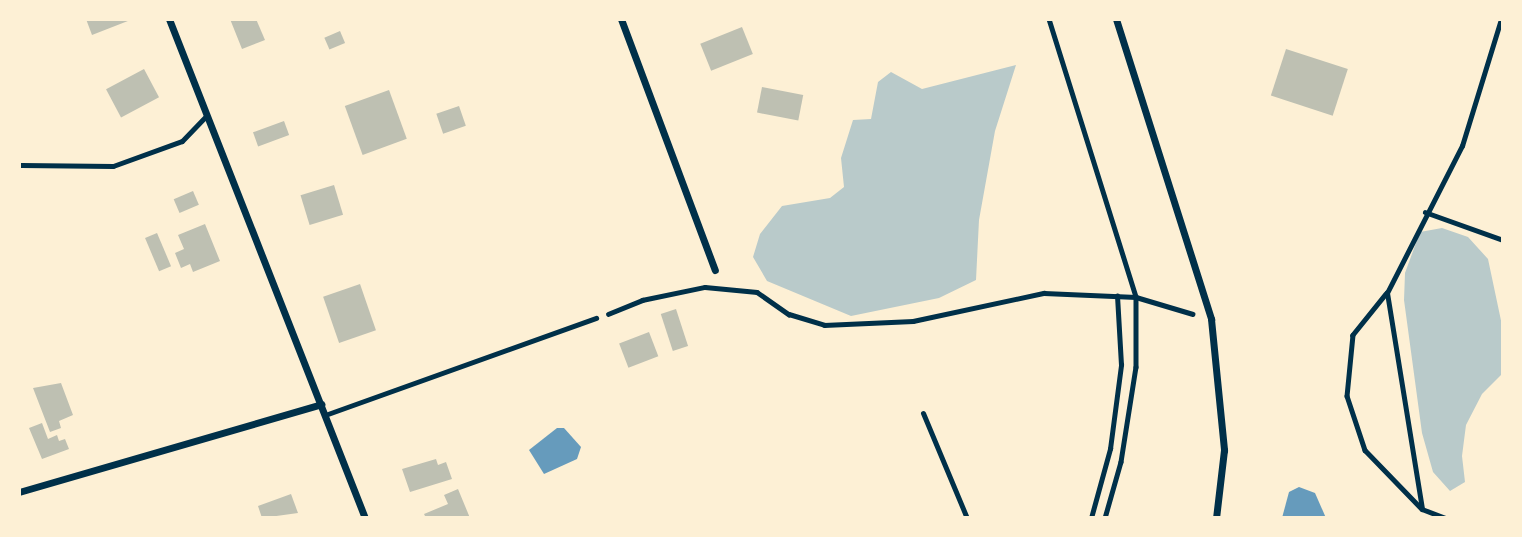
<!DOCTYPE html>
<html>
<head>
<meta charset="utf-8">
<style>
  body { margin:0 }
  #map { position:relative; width:1522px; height:537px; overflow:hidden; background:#fdf0d5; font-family:Manrope,sans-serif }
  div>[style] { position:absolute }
  .green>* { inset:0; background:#b9caca }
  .water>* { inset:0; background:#669bbc }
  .building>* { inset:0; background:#bec0b2; transform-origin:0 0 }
  .path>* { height:4.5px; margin:-2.25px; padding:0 2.25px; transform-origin:2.25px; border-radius:2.25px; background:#003049 }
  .service>* { height:5px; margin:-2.5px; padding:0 2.5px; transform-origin:2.5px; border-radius:2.5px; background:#003049 }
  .minor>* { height:7px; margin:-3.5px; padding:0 3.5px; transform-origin:3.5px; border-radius:3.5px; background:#003049 }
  span { translate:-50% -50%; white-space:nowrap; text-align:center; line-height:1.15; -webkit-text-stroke:5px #fdf0d5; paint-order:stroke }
  .frame { position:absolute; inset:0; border:21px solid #fdf0d5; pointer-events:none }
</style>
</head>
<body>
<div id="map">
  <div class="green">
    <div style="clip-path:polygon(1016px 65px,995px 131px,979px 220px,976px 280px,939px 298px,851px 316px,767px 281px,753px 257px,760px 234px,782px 206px,830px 198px,844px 187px,841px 158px,853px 120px,871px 119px,878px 82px,891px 72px,922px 89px)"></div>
    <div style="clip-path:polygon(1442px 228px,1468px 237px,1488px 259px,1503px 330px,1501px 375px,1482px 394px,1466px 425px,1462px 456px,1465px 482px,1450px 491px,1433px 472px,1422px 433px,1404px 300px,1405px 273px,1420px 232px)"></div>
  </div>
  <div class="water">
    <div style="clip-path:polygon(557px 428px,564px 428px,581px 447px,577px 459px,544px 474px,529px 450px)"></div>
    <div style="clip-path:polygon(1299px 487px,1315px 493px,1326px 518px,1282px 518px,1289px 492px)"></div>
  </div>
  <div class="building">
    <div style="clip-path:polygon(86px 19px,133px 19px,92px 35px)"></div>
    <div style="clip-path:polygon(230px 19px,256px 19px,265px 40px,242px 49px)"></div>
    <div style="left:742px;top:27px;width:29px;height:45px;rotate:68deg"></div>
    <div style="left:340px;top:31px;width:13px;height:17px;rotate:67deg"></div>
    <div style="left:1286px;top:49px;width:65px;height:49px;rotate:18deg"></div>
    <div style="left:144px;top:69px;width:32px;height:43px;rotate:62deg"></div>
    <div style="left:762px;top:87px;width:42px;height:26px;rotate:11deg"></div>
    <div style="left:389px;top:90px;width:52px;height:47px;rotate:70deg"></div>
    <div style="left:459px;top:106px;width:21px;height:24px;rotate:71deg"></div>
    <div style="left:284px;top:121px;width:15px;height:33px;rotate:70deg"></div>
    <div style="left:334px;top:185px;width:31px;height:35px;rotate:73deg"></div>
    <div style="left:193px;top:191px;width:15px;height:21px;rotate:67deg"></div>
    <div style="clip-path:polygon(205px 224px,220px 261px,193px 272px,190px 264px,181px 268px,175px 253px,184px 249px,178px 235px)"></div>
    <div style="left:157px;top:233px;width:36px;height:13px;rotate:67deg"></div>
    <div style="left:360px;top:284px;width:49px;height:39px;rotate:71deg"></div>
    <div style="left:676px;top:309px;width:39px;height:16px;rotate:72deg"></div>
    <div style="left:649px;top:332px;width:26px;height:32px;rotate:69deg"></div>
    <div style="clip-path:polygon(61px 383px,73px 415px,59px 421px,61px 428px,50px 432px,33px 388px)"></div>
    <div style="clip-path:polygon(42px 423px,48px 439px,57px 435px,59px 441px,65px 439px,69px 449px,42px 459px,29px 428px)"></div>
    <div style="clip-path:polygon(436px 459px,438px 465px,446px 462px,452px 479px,410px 492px,402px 469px)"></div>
    <div style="clip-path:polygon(458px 489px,470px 518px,426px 518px,424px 514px,448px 504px,444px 495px)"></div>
    <div style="clip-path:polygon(291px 494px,298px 513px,262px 518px,258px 506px)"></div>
  </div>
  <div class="path">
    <div style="left:1049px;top:19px;width:291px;rotate:72.6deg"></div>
    <div style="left:1136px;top:297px;width:70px;rotate:90deg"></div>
    <div style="left:1136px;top:367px;width:96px;rotate:99deg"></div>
    <div style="left:1121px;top:462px;width:58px;rotate:105.9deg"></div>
    <div style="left:1425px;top:212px;width:83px;rotate:19.7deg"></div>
    <div style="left:1386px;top:294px;width:53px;rotate:128.8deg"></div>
    <div style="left:1353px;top:335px;width:61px;rotate:95.6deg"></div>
    <div style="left:1347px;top:396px;width:57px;rotate:71.6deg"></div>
    <div style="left:1365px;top:450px;width:82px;rotate:46deg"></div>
    <div style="left:1422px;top:509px;width:25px;rotate:21deg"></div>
    <div style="left:608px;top:314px;width:37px;rotate:-22deg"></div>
    <div style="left:642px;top:300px;width:64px;rotate:-11.7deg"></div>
    <div style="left:705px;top:287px;width:52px;rotate:5.5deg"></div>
    <div style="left:757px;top:292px;width:39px;rotate:35deg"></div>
    <div style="left:789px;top:314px;width:37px;rotate:17deg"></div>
    <div style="left:824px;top:325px;width:89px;rotate:-2.6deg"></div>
    <div style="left:913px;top:321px;width:134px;rotate:-12.1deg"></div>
    <div style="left:1044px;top:293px;width:92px;rotate:2.5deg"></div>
    <div style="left:1136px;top:297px;width:59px;rotate:16.6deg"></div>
    <div style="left:1422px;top:509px;width:219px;rotate:-99.2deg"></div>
    <div style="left:1387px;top:293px;width:165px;rotate:-63deg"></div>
    <div style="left:1462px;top:146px;width:133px;rotate:-72.9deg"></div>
    <div style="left:1091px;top:518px;width:72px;rotate:-74.6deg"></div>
    <div style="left:1110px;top:449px;width:85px;rotate:-82.5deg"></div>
    <div style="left:1121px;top:365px;width:69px;rotate:-93.3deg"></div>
  </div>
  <div class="service">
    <div style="left:21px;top:165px;width:92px;rotate:0.6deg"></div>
    <div style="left:113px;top:166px;width:73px;rotate:-19.9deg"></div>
    <div style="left:182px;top:141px;width:36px;rotate:-46deg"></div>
    <div style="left:923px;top:413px;width:114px;rotate:67.3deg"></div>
    <div style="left:325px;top:415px;width:288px;rotate:-19.7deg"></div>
  </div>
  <div class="minor">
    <div style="left:169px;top:19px;width:536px;rotate:68.56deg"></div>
    <div style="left:621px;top:19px;width:268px;rotate:69.5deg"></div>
    <div style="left:1116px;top:19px;width:315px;rotate:72.4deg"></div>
    <div style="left:1211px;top:319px;width:132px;rotate:84.3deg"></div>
    <div style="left:1224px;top:450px;width:68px;rotate:96.7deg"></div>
    <div style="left:19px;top:492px;width:315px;rotate:-16.2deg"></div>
  </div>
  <div class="frame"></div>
</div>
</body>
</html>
